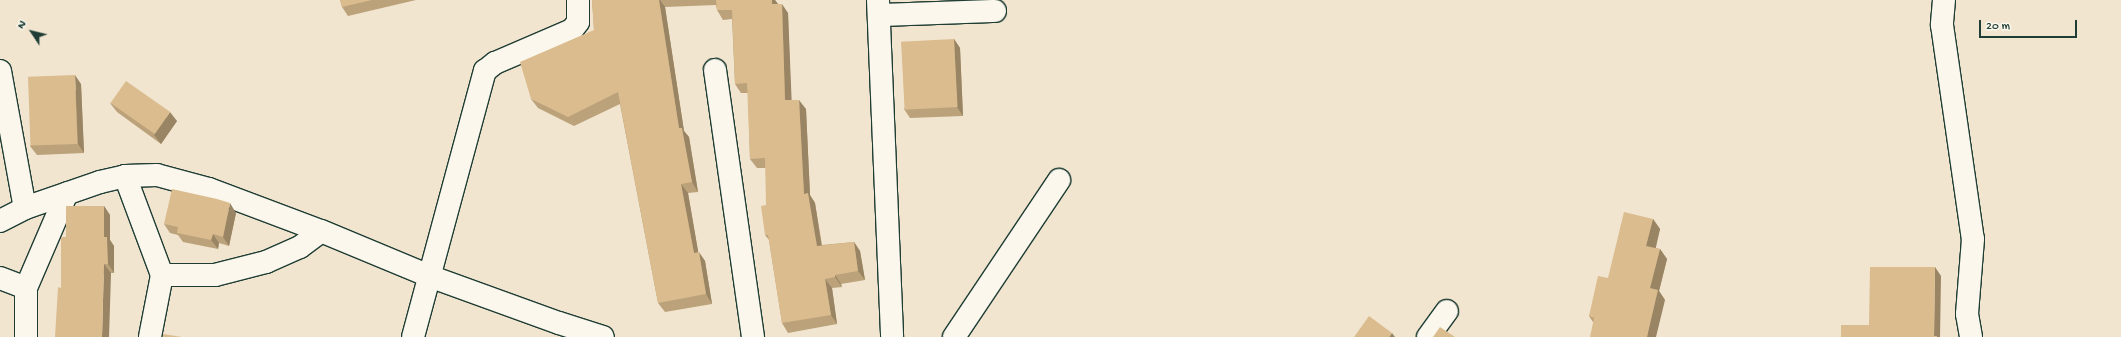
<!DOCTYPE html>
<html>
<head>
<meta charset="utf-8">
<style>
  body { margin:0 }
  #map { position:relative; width:2121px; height:337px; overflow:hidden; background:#f1e5d0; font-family:"Gochi Hand",sans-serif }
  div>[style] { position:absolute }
  .roads { filter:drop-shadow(1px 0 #1f3d34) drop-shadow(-1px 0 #1f3d34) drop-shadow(0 1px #1f3d34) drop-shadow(0 -1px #1f3d34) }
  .minor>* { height:22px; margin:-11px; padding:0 11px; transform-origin:11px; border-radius:11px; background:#fbf7ec }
  .wall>* { inset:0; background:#bba27a }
  .shaded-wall>* { inset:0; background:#998463 }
  .building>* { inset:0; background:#dabc8e; transform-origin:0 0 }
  span { translate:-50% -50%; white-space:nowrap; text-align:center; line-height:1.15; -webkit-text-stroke:3px #fbf7ec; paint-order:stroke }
  .north { position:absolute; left:12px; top:12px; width:40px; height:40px; -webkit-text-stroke:3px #fbf7ec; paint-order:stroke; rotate:305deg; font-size:11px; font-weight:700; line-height:16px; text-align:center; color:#1f3d34 }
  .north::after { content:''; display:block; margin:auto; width:14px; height:18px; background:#1f3d34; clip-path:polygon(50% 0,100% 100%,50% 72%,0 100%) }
  .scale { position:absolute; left:1979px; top:20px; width:98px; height:18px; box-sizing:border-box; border:2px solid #1f3d34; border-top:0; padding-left:5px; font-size:12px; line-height:14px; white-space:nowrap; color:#1f3d34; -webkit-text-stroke:3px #fbf7ec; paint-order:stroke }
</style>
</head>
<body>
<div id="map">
  <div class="roads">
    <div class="minor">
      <div style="left:878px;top:0;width:337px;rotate:87.6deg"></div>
      <div style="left:1944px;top:0;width:25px;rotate:95deg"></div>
      <div style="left:1942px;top:25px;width:216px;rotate:81.8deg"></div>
      <div style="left:1973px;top:239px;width:75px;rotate:94.6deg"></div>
      <div style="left:1967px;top:314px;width:23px;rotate:80deg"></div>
      <div style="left:879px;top:15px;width:116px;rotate:-2deg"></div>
      <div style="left:715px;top:70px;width:270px;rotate:81.9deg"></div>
      <div style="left:0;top:71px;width:139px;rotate:79.7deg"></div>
      <div style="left:125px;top:176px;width:106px;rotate:69.5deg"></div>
      <div style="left:162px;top:275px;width:63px;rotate:101deg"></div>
      <div style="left:0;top:221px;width:28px;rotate:-27deg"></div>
      <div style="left:25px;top:208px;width:79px;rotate:-19.1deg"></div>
      <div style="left:100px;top:182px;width:26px;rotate:-13deg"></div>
      <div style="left:125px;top:176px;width:32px;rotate:-2deg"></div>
      <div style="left:157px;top:175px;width:54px;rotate:15.1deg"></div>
      <div style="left:209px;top:189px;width:120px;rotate:20.6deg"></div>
      <div style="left:321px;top:231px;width:117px;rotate:22.6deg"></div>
      <div style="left:429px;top:276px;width:138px;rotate:19.9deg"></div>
      <div style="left:559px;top:323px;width:46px;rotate:17.7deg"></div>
      <div style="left:162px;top:275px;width:53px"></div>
      <div style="left:215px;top:275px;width:53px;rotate:-14.3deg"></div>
      <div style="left:266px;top:262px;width:37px;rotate:-24deg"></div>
      <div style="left:300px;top:247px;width:26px;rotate:-37deg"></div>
      <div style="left:0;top:278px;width:28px;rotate:21deg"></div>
      <div style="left:26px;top:337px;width:49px;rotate:-90deg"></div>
      <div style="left:26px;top:288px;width:103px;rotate:-66.7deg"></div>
      <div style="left:413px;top:337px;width:276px;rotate:-74.9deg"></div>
      <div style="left:485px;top:71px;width:13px;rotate:-39deg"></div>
      <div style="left:495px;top:63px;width:84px;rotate:-23.2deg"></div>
      <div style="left:572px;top:30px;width:10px;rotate:-53deg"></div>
      <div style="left:578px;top:22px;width:22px;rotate:-90deg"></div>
      <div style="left:954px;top:337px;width:189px;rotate:-56.2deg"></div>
      <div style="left:1428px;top:337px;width:32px;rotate:-54deg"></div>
    </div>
  </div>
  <div class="wall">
    <div style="clip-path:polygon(340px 0,416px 0,348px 16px,342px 7px)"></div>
    <div style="clip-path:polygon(592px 0,775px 0,778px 4px,788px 13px,791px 100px,806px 109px,810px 195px,815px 203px,822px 245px,854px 242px,860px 251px,865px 280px,841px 284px,842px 287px,832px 288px,837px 324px,788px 333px,782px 323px,769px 240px,765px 235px,766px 205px,766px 168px,757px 168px,750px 159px,748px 93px,741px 93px,735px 84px,732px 19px,723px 20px,717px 10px,716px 5px,665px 7px,684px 131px,689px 137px,698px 192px,688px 193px,698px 252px,705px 261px,712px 304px,665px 312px,658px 303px,620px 104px,574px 126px,538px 108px,531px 99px,594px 30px)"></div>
    <div style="clip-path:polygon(954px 39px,960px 48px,963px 116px,910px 118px,904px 109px)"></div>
    <div style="clip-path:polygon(81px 84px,84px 153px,37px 155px,30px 146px)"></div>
    <div style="clip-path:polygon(110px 103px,177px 121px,161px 144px,117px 112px)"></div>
    <div style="clip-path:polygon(104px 206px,110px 215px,110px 240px,114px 246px,114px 273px,111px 273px,61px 288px,66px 237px)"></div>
    <div style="clip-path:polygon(236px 213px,229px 246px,219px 243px,218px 249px,183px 242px,178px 235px,170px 233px,164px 224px)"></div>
    <div style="clip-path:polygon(1653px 219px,1660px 229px,1655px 248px,1660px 249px,1667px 259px,1659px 291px,1665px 300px,1593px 322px,1589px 316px,1608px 278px)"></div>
  </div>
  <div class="shaded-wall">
    <div style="clip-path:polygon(659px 0,660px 0,665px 7px,684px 131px,689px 137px,698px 192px,692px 182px,679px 128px)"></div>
    <div style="clip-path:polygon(772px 0,775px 0,778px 4px,772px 4px)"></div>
    <div style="clip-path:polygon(782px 4px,788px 13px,792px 109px,785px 100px)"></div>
    <div style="clip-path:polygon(954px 39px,960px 48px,963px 116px,957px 107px)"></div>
    <div style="clip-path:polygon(75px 75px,81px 84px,84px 153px,78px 144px)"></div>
    <div style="clip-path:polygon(799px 100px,806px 109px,810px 195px,815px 203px,823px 255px,817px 246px,804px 194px)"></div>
    <div style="clip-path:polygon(170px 112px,177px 121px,161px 144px,154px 135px)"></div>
    <div style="clip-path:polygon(681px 184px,688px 193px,700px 262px,694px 253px)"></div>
    <div style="clip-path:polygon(230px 203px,236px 213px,229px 246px,223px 237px)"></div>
    <div style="clip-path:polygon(104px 206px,110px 215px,110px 240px,114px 246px,114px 273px,108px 264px,104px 237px)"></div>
    <div style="clip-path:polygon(1653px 219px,1660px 229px,1654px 256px,1646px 246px)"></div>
    <div style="clip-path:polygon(213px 234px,219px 243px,218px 249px,211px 240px)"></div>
    <div style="clip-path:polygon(854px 242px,860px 251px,865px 280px,858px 271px)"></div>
    <div style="clip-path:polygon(1660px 249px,1667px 259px,1659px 291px,1665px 300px,1656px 337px,1647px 337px,1650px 288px)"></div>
    <div style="clip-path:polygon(699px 252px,705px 261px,712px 304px,706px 294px)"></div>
    <div style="clip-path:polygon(104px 264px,111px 273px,109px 337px,102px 337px)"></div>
    <div style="clip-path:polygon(1935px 267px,1941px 276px,1940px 337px,1935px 337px,1934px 336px)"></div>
    <div style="clip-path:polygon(835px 275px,841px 284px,842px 287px,835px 277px)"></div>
    <div style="clip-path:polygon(825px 279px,832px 288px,837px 324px,831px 315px)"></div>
    <div style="clip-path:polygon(1392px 333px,1395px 337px,1389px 337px)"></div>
  </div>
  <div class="building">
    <div style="clip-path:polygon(340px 0,372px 0,342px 7px)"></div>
    <div style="clip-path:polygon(592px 0,659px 0,679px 128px,682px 128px,692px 182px,681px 184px,694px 253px,699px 252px,706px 294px,658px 303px,618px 92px,568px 117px,531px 99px,520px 62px,594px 30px)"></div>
    <div style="clip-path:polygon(716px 0,772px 0,772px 4px,782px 4px,785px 100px,799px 100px,804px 194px,808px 193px,817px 246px,854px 242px,858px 271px,835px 275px,835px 277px,825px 279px,831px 315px,782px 323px,768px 235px,765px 235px,761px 206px,766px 205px,765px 158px,750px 159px,747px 83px,735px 84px,732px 10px,717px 10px)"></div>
    <div style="left:954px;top:39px;width:68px;height:53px;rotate:87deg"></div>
    <div style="left:75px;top:75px;width:69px;height:47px;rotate:88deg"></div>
    <div style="left:126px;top:81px;width:54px;height:27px;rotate:35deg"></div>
    <div style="clip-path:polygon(172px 189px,217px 199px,230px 203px,223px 237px,213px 234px,211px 240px,177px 233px,178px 227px,164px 224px)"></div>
    <div style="clip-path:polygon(66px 206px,104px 206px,104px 237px,107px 237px,108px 264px,104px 264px,102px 337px,55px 337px,58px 287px,61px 288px,61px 237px,66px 237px)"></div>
    <div style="clip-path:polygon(1624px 212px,1653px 219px,1646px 246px,1660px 249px,1650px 288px,1658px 290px,1647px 337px,1590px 337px,1594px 318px,1589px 316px,1598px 276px,1608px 278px)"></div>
    <div style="clip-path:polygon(1870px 267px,1935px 267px,1934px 336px,1937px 336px,1937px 337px,1841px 337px,1841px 325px,1869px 325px)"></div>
    <div style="clip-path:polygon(1369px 316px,1392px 333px,1389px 337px,1354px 337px)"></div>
    <div style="clip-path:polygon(1440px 327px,1455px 337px,1433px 337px)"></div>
    <div style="clip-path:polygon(163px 334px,182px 337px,163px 337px)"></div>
  </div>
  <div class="north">N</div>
  <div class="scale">20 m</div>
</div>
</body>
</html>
